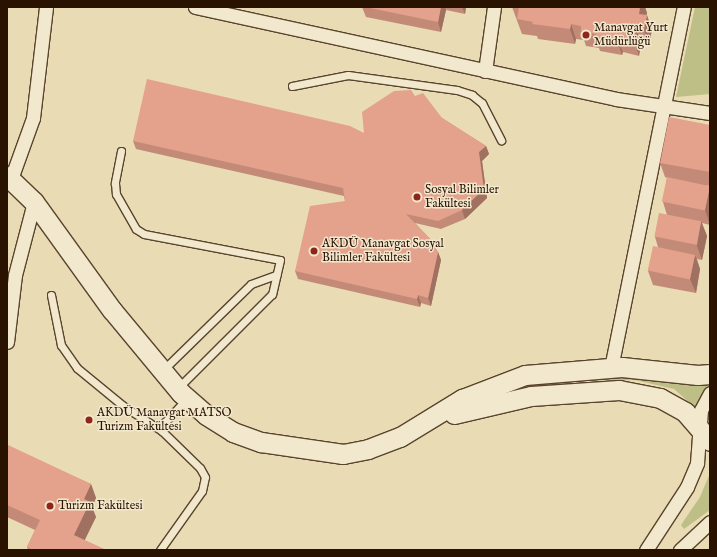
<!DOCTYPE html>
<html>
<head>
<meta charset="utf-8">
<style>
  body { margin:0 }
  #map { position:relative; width:717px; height:557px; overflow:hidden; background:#e9dbb4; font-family:"IM FELL English",serif }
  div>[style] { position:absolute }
  .green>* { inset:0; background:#bebe87 }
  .roads { filter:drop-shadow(1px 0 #59442d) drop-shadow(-1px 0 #59442d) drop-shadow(0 1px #59442d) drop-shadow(0 -1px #59442d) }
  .lane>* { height:7px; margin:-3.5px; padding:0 3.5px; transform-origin:3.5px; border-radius:3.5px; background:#f1e8ce }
  .street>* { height:13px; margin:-6.5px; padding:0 6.5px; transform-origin:6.5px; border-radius:6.5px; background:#f1e8ce }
  .secondary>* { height:19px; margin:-9.5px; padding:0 9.5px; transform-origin:9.5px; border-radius:9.5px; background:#f1e8ce }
  .wall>* { inset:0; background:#c48a78 }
  .shaded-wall>* { inset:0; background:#a07161 }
  .building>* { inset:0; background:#e4a18b; transform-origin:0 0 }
  .dots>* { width:11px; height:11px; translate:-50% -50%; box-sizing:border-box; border:2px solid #f1e8ce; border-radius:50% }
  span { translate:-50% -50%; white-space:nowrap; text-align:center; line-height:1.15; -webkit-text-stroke:3px #f1e8ce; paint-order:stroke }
  .poi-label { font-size:12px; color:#291200 }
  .left { translate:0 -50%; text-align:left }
  .frame { position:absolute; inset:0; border:8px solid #291200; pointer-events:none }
</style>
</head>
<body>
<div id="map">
  <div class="green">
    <div style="clip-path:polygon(695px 7px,710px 7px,710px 94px,676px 97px)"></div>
    <div style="clip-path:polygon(597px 373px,710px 381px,702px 395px,698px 410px,674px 389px,635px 380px,577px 381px,530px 391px,527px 388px,534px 383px)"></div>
    <div style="clip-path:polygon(710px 473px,710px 510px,684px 529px,681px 525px,700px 497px)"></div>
  </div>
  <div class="roads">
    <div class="lane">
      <div style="left:292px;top:86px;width:57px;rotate:-11.1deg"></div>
      <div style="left:348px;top:75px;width:110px;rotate:7.8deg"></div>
      <div style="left:457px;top:90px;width:16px;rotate:18deg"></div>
      <div style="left:472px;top:95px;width:13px;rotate:39deg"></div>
      <div style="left:482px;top:103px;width:42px;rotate:62.8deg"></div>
      <div style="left:121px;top:151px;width:33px;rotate:101deg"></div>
      <div style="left:115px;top:183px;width:11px;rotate:85deg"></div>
      <div style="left:116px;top:194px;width:40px;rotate:60.3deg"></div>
      <div style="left:136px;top:229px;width:9px;rotate:32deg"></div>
      <div style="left:144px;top:234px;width:138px;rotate:10.8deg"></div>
      <div style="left:280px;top:260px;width:35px;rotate:103deg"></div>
      <div style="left:272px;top:294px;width:133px;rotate:135deg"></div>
      <div style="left:51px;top:295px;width:51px;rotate:78.7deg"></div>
      <div style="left:61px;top:345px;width:28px;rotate:55deg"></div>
      <div style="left:77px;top:368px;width:58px;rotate:39.4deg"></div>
      <div style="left:122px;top:405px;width:48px;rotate:33deg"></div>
      <div style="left:162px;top:431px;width:9px;rotate:-72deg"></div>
      <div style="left:165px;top:422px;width:33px;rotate:-47deg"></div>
      <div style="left:163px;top:370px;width:123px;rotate:-44.3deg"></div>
      <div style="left:251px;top:284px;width:27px;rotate:-20deg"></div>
      <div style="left:160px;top:550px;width:72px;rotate:-54.6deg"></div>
      <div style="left:202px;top:491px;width:14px;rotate:-78deg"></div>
      <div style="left:205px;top:477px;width:10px;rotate:-119deg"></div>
      <div style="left:200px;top:468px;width:53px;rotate:-135.8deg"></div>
    </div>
    <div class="street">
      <div style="left:195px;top:7px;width:431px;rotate:12.3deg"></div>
      <div style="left:616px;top:99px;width:95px;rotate:8.5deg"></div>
      <div style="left:485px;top:71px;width:65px;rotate:-82deg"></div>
      <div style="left:11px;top:179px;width:65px;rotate:-70.2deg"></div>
      <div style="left:33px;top:118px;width:112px;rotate:-83.3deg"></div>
      <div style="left:7px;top:342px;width:67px;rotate:-83.2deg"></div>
      <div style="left:15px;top:275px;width:75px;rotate:-75.4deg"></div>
      <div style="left:611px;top:368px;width:368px;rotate:-78.6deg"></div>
      <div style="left:646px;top:550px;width:75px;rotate:-56.9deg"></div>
      <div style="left:687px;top:487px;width:26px;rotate:-67deg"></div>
      <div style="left:697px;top:463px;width:53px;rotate:-85.7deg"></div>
      <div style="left:701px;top:410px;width:19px;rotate:-62deg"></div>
      <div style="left:680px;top:550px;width:41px;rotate:-43deg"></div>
    </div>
    <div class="secondary">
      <div style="left:7px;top:176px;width:37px;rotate:44deg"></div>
      <div style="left:34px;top:202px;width:133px;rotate:54.2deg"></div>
      <div style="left:112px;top:310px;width:108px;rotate:50.3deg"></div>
      <div style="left:181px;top:393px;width:33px;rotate:41deg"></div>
      <div style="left:206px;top:415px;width:32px;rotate:32deg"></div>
      <div style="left:233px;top:432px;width:30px;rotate:20deg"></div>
      <div style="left:261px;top:442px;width:83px;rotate:8.3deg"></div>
      <div style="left:343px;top:454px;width:25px;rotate:-11deg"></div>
      <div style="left:368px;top:449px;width:34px;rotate:-21deg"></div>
      <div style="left:400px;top:437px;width:73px;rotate:-31.5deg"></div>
      <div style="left:462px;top:399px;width:67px;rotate:-20.9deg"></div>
      <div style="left:525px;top:375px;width:97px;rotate:-4.7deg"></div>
      <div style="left:622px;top:367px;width:76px;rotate:6deg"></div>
      <div style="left:698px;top:375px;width:12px;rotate:-5deg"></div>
      <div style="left:454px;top:414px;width:79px;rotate:-13.2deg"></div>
      <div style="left:531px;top:396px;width:88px;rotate:-3.9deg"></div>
      <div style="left:619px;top:390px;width:42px;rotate:11deg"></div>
      <div style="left:660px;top:398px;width:29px;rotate:29deg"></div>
      <div style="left:685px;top:412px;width:38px;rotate:49deg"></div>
    </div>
  </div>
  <div class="wall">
    <div style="clip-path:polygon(362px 7px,466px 7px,465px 14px,446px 10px,441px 32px,366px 17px)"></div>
    <div style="clip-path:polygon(512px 7px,645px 7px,647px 13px,646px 15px,652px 30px,649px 44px,641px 43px,639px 56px,623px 52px,622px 55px,600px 51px,599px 48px,586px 46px,584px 40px,576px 39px,575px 44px,538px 39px,537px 36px,522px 34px)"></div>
    <div style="clip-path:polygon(415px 96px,442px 118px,486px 146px,489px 154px,482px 161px,487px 198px,465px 219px,441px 229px,415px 223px,434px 243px,436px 249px,438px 252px,441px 260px,431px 306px,421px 303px,420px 307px,298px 279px,295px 271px,345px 201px,344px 196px,136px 149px,133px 141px,364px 133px)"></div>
    <div style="clip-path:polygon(710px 125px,710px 186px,705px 185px,710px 187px,710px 225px,702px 223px,707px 236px,702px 260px,697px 259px,700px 269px,696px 293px,653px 285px,648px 271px,658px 247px,655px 237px,667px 215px,663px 202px,667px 178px,665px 177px,660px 163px)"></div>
    <div style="clip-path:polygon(7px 447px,91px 484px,96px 498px,92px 507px,96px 517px,84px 540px,106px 550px,28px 550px,27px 547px,35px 530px,7px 517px)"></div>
  </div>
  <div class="shaded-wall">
    <div style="clip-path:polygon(441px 7px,445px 7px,446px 10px,441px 32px,438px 22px)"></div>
    <div style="clip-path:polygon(462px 7px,466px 7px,465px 14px)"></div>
    <div style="clip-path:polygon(640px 7px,645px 7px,647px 13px,644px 28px,639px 14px)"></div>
    <div style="clip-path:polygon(647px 15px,652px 30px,649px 44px,644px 30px)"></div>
    <div style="clip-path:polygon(571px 24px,576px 39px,575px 44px,570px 29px)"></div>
    <div style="clip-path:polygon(636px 29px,641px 43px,639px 56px,634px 41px)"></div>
    <div style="clip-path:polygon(617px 38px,623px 52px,622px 55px,617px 40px)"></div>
    <div style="clip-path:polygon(486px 146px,489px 154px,482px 161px,487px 198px,465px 219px,462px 210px,479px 152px)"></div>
    <div style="clip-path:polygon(710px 186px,710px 225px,705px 210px)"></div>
    <div style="clip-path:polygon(701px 221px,707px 236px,702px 260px,697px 246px)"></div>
    <div style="clip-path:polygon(438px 252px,441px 260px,431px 306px,428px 298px)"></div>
    <div style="clip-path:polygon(695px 255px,700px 269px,696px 293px,690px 279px)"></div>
    <div style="clip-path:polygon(418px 295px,421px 303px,420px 307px,417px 299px)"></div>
    <div style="clip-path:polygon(91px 484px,96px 498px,92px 507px,96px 517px,80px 550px,74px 535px,84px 499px)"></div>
  </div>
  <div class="building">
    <div style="clip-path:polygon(365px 7px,441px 7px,438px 22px)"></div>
    <div style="clip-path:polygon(519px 7px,640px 7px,639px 14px,647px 15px,644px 30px,636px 29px,634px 41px,617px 38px,617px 40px,595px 36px,596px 34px,581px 31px,581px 26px,571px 24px,570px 29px,532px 24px,533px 22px,517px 19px)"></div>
    <div style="clip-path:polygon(147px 79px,350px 126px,364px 133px,362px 112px,394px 91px,411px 90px,415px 96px,423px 93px,442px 118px,486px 146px,479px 152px,484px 189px,462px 210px,438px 221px,406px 214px,434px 243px,431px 244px,438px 252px,428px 298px,418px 295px,417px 299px,295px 271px,310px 206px,345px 201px,343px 188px,133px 141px)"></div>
    <div style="clip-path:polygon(669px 117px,710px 125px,710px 172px,660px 163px)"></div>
    <div style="left:667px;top:177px;width:44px;height:25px;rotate:12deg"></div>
    <div style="left:659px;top:213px;width:43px;height:24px;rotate:11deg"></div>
    <div style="left:653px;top:246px;width:43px;height:25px;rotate:12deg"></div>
    <div style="clip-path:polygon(8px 445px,91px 484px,84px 499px,90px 502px,74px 535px,106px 550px,33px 550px,27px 547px,40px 520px,7px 505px,7px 447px)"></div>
  </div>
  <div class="dots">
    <div style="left:586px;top:35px;background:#8f2418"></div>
    <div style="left:417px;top:197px;background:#8f2418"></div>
    <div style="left:314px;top:251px;background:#8f2418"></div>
    <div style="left:89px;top:420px;background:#8f2418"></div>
    <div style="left:50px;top:506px;background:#8f2418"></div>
  </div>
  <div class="poi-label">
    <span class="left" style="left:594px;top:35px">Manavgat Yurt<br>Müdürlüğü</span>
    <span class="left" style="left:425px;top:197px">Sosyal Bilimler<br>Fakültesi</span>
    <span class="left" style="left:322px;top:251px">AKDÜ Manavgat Sosyal<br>Bilimler Fakültesi</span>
    <span class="left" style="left:97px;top:420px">AKDÜ Manavgat MATSO<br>Turizm Fakültesi</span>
    <span class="left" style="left:58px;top:506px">Turizm Fakültesi</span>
  </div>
  <div class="frame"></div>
</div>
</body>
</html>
